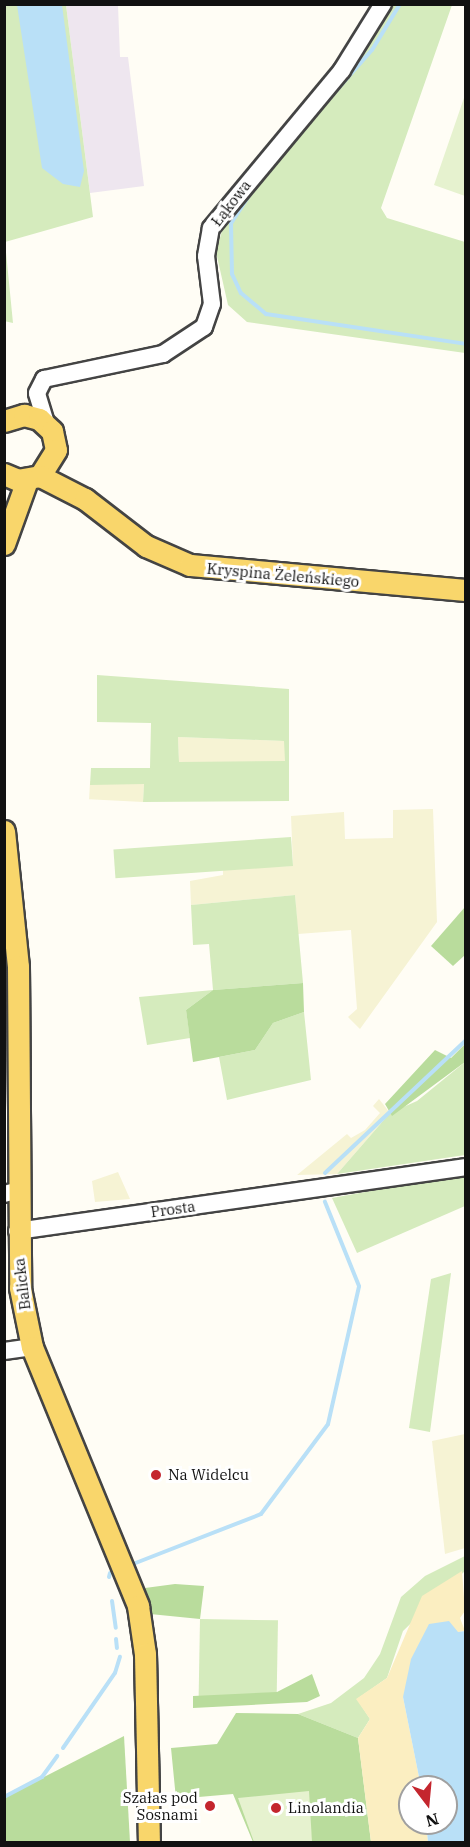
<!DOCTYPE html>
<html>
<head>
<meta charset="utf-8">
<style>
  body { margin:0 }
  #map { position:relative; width:470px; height:1847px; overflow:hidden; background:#fffdf5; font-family:"IBM Plex Serif",serif }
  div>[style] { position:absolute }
  .industrial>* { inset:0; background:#eee6ef }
  .farmland>* { inset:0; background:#f6f3d4; transform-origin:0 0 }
  .green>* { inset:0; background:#d5ebbd; transform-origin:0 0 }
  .forest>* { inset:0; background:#b9dc9c }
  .sand>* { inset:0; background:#fbeec1 }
  .pitch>* { inset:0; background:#e6f2cf }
  .water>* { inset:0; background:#b9e0f7 }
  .stream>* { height:4px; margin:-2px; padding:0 2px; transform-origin:2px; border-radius:2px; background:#b9e0f7 }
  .roads { filter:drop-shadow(2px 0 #444) drop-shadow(-2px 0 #444) drop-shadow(0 2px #444) drop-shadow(0 -2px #444) }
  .minor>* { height:16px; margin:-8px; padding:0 8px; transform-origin:8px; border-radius:8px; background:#fff }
  .major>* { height:21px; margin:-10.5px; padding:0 10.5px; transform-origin:10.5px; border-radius:10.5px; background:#f9d66b }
  .dots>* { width:16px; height:16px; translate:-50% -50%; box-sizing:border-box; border:3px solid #fff; border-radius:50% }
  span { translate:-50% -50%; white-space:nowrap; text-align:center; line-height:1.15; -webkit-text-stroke:6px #fff; paint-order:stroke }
  .street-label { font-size:15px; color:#111 }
  .poi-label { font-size:15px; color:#111 }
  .left { translate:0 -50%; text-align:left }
  .right { translate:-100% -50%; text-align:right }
  .frame { position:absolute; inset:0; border:6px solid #111; pointer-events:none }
  .north { position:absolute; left:398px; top:1775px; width:60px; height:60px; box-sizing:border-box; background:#fff; border:2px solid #a0a0a0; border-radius:50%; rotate:164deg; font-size:16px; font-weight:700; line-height:24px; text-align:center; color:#111 }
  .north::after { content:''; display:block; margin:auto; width:21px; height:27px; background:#c4262e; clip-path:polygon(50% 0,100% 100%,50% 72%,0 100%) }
</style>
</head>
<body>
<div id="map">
  <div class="industrial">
    <div style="clip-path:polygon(66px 5px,118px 5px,120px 57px,128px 57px,144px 186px,90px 193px)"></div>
  </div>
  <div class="farmland">
    <div style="clip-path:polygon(178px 737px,285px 741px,285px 762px,179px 762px)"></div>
    <div style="left:144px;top:784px;width:18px;height:54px;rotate:93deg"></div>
    <div style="clip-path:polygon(433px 809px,437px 922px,360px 1029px,348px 1017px,357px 1009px,351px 930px,298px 934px,295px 895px,191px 905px,190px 881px,223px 875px,223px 868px,293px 866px,291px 816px,344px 812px,345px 839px,393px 838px,393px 810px)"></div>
    <div style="clip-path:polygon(379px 1099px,390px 1113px,337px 1174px,297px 1175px,347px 1134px,351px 1138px,365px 1130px,380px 1113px,373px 1106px)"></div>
    <div style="clip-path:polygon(118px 1172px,130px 1199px,95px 1202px,92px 1181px)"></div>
    <div style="clip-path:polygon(465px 1434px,465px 1548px,445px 1554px,432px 1441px)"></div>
  </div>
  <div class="green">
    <div style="clip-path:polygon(4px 5px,66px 5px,93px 217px,5px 242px,13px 323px,4px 321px)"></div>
    <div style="clip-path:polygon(390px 5px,452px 5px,381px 208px,387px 218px,465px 242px,465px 353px,247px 322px,228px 305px,216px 252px,225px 220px,379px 30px)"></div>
    <div style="clip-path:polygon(evenodd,97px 675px,289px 689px,289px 801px,143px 802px,144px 784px,90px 785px,91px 768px,150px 768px,151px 723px,97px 722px,97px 675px,178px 737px,284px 741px,285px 761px,179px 762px,178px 737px)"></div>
    <div style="left:291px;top:837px;width:29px;height:178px;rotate:86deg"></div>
    <div style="clip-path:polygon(295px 895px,303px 983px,213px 990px,186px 1010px,190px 1038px,147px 1045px,139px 997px,213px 990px,209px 944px,193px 945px,191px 905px)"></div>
    <div style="clip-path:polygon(304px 1012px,311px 1080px,227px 1100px,219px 1057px,255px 1050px,273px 1023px)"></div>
    <div style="clip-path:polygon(465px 1062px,465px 1155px,337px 1174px,390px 1113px,417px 1101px)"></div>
    <div style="clip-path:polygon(465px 1174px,465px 1206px,357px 1253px,332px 1198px)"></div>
    <div style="clip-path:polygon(451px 1273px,430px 1432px,409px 1428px,431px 1279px)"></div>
    <div style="clip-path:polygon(465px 1556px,465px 1571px,403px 1631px,387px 1678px,357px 1699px,370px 1719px,358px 1738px,298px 1714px,331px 1703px,364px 1678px,380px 1654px,401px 1597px,425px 1576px)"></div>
    <div style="left:200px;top:1619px;width:78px;height:78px;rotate:1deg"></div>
  </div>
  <div class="forest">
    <div style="clip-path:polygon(465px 907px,465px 955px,453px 966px,431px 946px)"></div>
    <div style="clip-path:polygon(303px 983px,304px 1012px,273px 1023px,255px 1050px,193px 1062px,186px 1010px,213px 990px)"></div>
    <div style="clip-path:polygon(465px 1044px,465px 1062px,392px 1116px,385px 1104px,435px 1050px,451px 1058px)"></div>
    <div style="clip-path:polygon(175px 1584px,204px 1586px,200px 1619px,150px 1614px,145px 1588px)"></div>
    <div style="clip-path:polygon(312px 1674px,320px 1696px,307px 1702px,193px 1708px,193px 1696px,277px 1692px)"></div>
    <div style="clip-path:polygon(236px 1713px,298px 1714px,358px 1738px,371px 1842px,253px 1842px,233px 1794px,176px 1799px,171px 1748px,217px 1744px)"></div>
    <div style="clip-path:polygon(124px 1736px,130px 1842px,5px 1842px,5px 1797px)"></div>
  </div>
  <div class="sand">
    <div style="clip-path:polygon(462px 1571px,465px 1611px,460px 1618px,465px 1631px,458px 1632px,403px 1697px,421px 1787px,410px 1787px,410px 1823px,426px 1823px,428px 1842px,371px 1842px,358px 1738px,370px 1719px,356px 1699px,387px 1678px,422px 1596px)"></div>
  </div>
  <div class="pitch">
    <div style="clip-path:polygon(465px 95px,465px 196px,434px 185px)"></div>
    <div style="clip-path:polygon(309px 1791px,312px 1842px,254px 1842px,238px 1798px)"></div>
  </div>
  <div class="water">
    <div style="clip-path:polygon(17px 5px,62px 5px,84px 171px,80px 187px,63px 184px,42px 168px)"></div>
    <div style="clip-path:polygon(449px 1621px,458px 1632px,465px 1631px,465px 1842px,428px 1842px,426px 1823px,446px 1823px,446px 1787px,421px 1787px,403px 1697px,411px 1659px,429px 1624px)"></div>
  </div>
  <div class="stream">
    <div style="left:308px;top:123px;width:97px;rotate:-48.8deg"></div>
    <div style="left:372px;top:50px;width:54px;rotate:-58.7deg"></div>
    <div style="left:252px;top:191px;width:38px;rotate:123deg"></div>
    <div style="left:231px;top:223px;width:51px;rotate:88.9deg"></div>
    <div style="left:232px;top:274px;width:21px;rotate:65deg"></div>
    <div style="left:241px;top:293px;width:33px;rotate:40deg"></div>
    <div style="left:266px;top:314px;width:202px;rotate:8.5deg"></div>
    <div style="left:325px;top:1173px;width:194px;rotate:-43.3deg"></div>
    <div style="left:133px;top:1564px;width:137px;rotate:-21.3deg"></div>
    <div style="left:261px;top:1514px;width:112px;rotate:-53.3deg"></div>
    <div style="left:328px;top:1424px;width:141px;rotate:-77.3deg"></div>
    <div style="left:359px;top:1286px;width:91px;rotate:-112deg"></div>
    <div style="left:109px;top:1577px;width:4px;rotate:-76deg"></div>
    <div style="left:112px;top:1601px;width:27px;rotate:82deg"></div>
    <div style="left:116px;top:1639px;width:9px;rotate:84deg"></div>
    <div style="left:63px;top:1748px;width:91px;rotate:-55.3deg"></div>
    <div style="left:115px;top:1673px;width:17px;rotate:-73deg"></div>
    <div style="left:4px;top:1797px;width:43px;rotate:-27.8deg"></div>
    <div style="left:42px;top:1777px;width:26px;rotate:-54deg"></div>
  </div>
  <div class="roads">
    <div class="minor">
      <div style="left:46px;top:423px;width:31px;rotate:-107deg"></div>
      <div style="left:37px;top:393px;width:16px;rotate:-63deg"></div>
      <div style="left:44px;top:379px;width:122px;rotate:-11.9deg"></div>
      <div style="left:163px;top:354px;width:49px;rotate:-33.4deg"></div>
      <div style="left:204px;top:327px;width:24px;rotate:-71deg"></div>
      <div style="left:212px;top:304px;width:48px;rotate:-97.1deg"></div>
      <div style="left:206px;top:256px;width:28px;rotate:-80deg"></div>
      <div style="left:211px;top:228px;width:205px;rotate:-50.3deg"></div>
      <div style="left:342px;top:70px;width:78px;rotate:-58.2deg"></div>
      <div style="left:4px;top:1194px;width:12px;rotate:-14deg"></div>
      <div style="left:17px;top:1231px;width:454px;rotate:-8.1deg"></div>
      <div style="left:4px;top:1351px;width:28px;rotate:-8deg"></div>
    </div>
    <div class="major">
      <div style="left:4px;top:421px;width:21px;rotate:-17deg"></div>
      <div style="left:24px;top:415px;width:16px;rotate:15deg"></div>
      <div style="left:39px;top:419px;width:18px;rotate:43deg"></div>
      <div style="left:52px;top:431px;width:19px;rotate:78deg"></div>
      <div style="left:56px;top:450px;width:31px;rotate:122deg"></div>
      <div style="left:40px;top:476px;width:22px;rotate:170deg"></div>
      <div style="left:18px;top:480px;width:15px;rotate:-157deg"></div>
      <div style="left:40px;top:476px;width:51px;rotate:27.1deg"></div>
      <div style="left:85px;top:499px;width:77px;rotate:37.6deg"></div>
      <div style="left:146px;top:546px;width:48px;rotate:23.4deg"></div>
      <div style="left:190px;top:565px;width:277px;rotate:5.2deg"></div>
      <div style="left:4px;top:544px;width:68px;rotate:-70.2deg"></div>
      <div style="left:4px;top:831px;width:136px;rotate:84.1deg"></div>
      <div style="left:18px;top:966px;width:322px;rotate:89.6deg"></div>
      <div style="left:20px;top:1288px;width:60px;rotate:78.5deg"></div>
      <div style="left:32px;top:1347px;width:280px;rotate:67.7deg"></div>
      <div style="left:138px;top:1606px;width:49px;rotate:81.7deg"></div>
      <div style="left:145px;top:1654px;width:188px;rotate:88.8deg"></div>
    </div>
  </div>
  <div class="dots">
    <div style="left:156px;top:1475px;background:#c4262e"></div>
    <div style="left:210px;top:1806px;background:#c4262e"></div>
    <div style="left:276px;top:1808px;background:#c4262e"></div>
  </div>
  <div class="street-label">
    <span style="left:231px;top:203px;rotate:-52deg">Łąkowa</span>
    <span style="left:283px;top:575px;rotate:5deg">Kryspina Żeleńskiego</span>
    <span style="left:173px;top:1209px;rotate:-8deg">Prosta</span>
    <span style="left:22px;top:1284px;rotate:-97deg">Balicka</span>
  </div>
  <div class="poi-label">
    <span class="left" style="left:168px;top:1475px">Na Widelcu</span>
    <span class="right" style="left:198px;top:1806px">Szałas pod<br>Sosnami</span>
    <span class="left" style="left:288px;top:1808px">Linolandia</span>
  </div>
  <div class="frame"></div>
  <div class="north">N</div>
</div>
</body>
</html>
